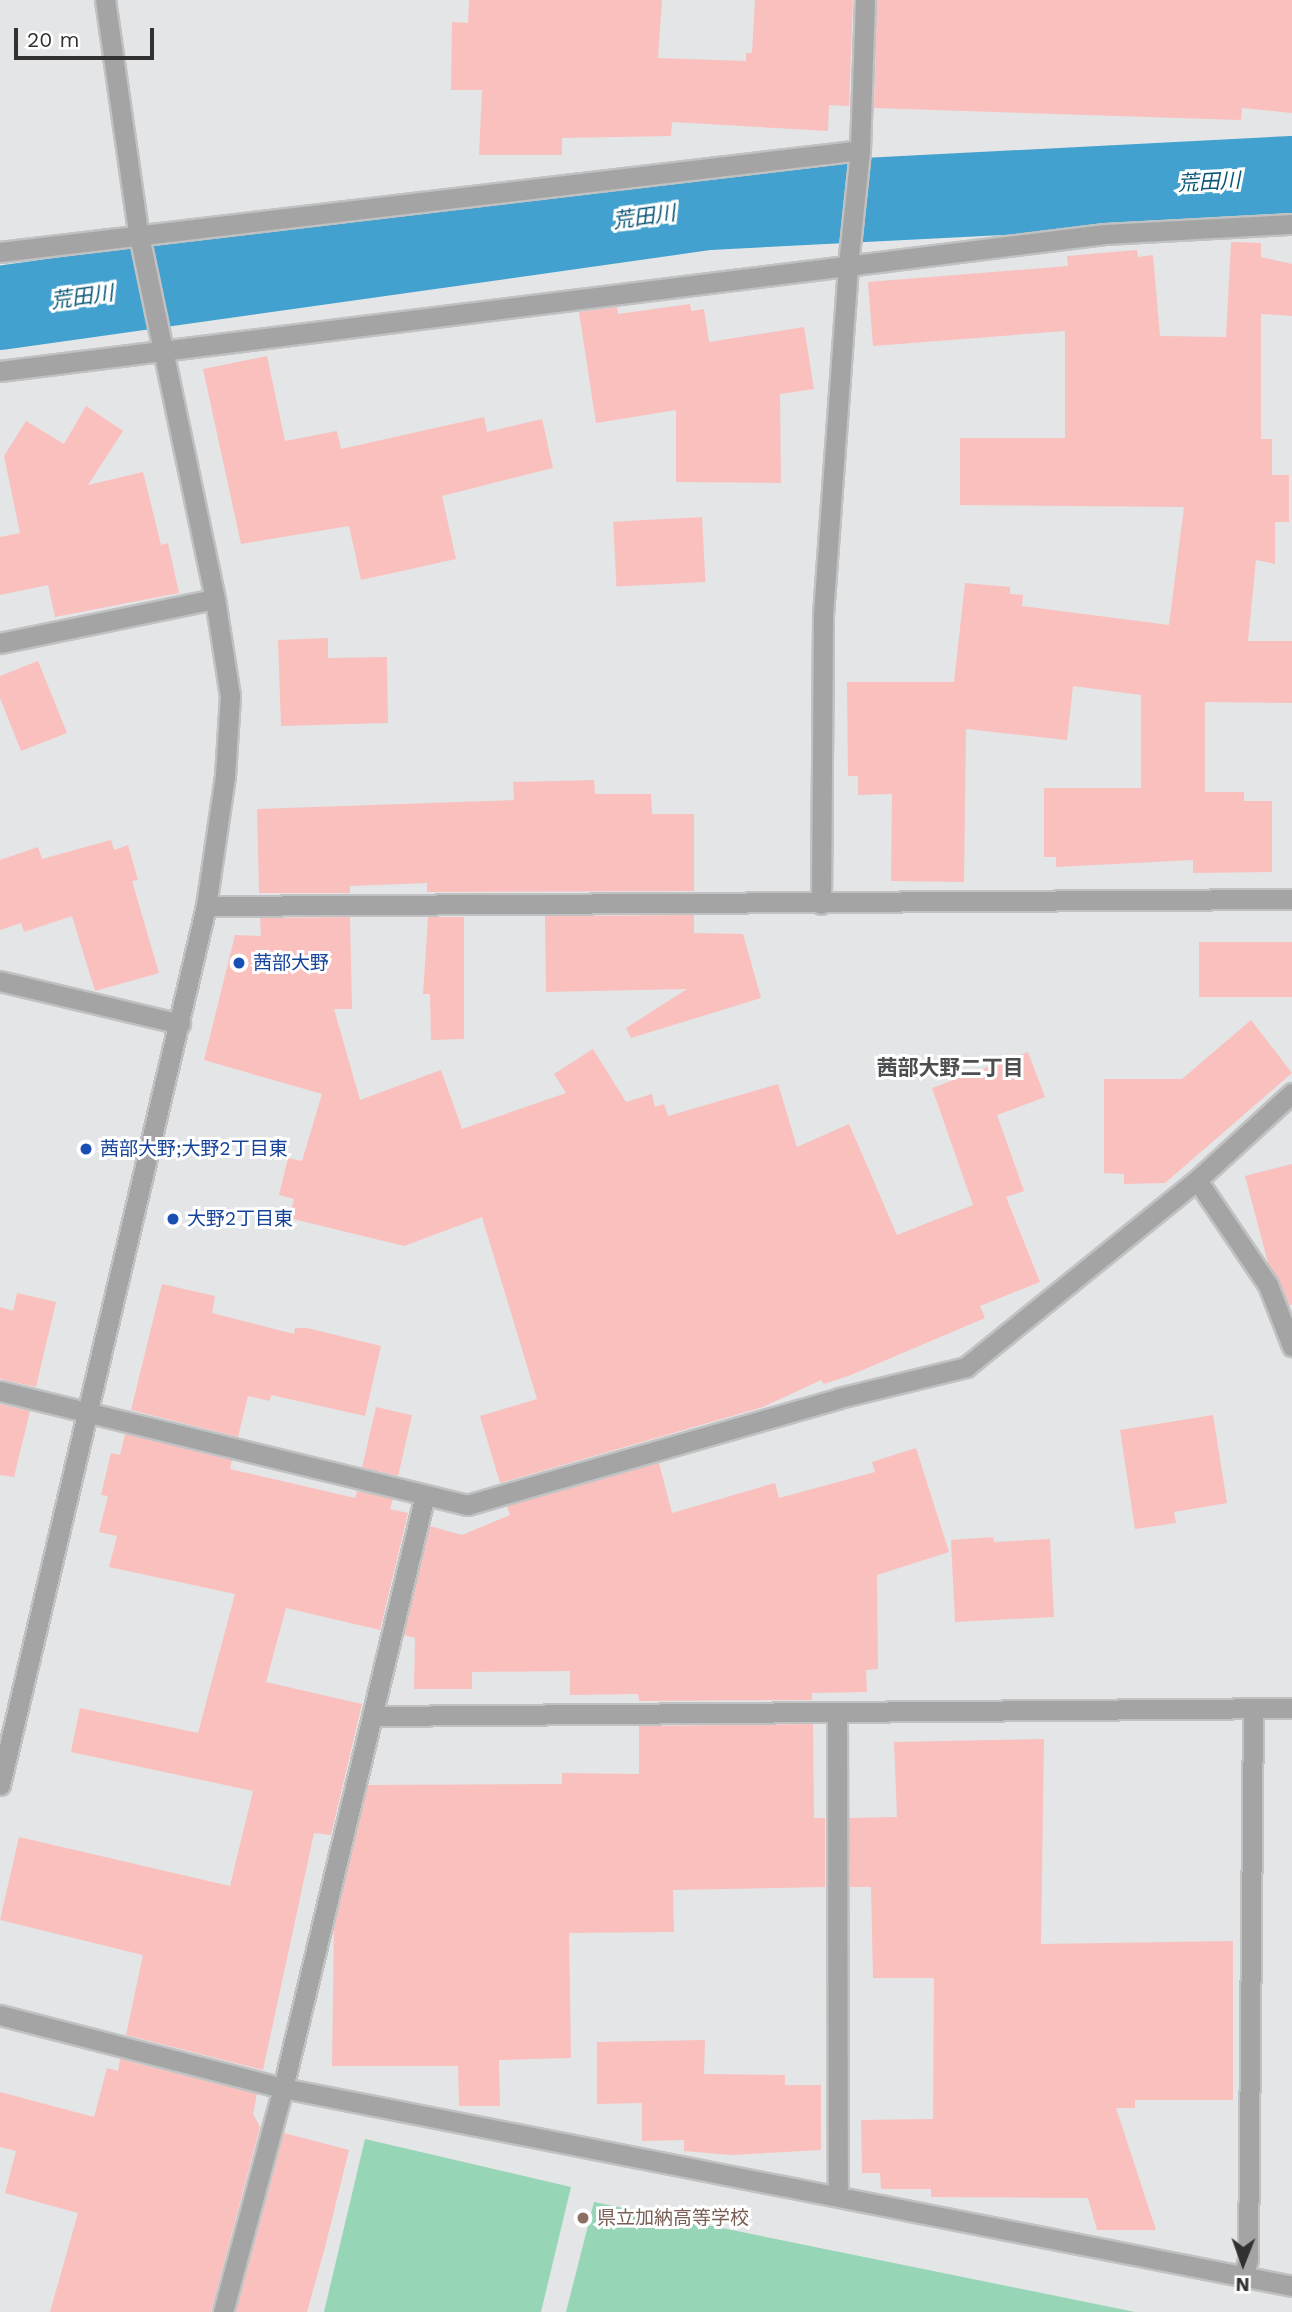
<!DOCTYPE html>
<html>
<head>
<meta charset="utf-8">
<style>
  body { margin:0 }
  #map { position:relative; width:1292px; height:2312px; overflow:hidden; background:#e4e5e6; font-family:"Work Sans","Noto Sans JP",sans-serif }
  div>[style] { position:absolute }
  .green>* { inset:0; background:#96d6b7 }
  .river>* { height:84px; margin:-42px; padding:0 42px; transform-origin:42px; border-radius:42px; background:#42a1ce }
  .building>* { inset:0; background:#f9c0be; transform-origin:0 0 }
  .roads { filter:drop-shadow(2px 0 #c0c1c2) drop-shadow(-2px 0 #c0c1c2) drop-shadow(0 2px #c0c1c2) drop-shadow(0 -2px #c0c1c2) }
  .service>* { height:19px; margin:-9.5px; padding:0 9.5px; transform-origin:9.5px; border-radius:9.5px; background:#a4a4a4 }
  .minor>* { height:19px; margin:-9.5px; padding:0 9.5px; transform-origin:9.5px; border-radius:9.5px; background:#a4a4a4 }
  .tertiary>* { height:19px; margin:-9.5px; padding:0 9.5px; transform-origin:9.5px; border-radius:9.5px; background:#a4a4a4 }
  .dots>* { width:19px; height:19px; translate:-50% -50%; box-sizing:border-box; border:4px solid #fff; border-radius:50% }
  span { translate:-50% -50%; white-space:nowrap; text-align:center; line-height:1.15; -webkit-text-stroke:6px #fff; paint-order:stroke }
  .transit-label { font-size:19px; color:#164399 }
  .left { translate:0 -50%; text-align:left }
  .education-label { font-size:19px; color:#785e54 }
  .water-label { font-size:21px; color:#095675; font-style:italic }
  .neighbourhood-label { font-size:21px; color:#4d4e4f; font-weight:700 }
  .north { position:absolute; left:1208px; top:2228px; width:70px; height:70px; -webkit-text-stroke:5px #fff; paint-order:stroke; rotate:181deg; font-size:19px; font-weight:700; line-height:28px; text-align:center; color:#313131 }
  .north::after { content:''; display:block; margin:auto; width:24px; height:32px; background:#313131; clip-path:polygon(50% 0,100% 100%,50% 72%,0 100%) }
  .scale { position:absolute; left:14px; top:28px; width:140px; height:32px; box-sizing:border-box; border:4px solid #313131; border-top:0; padding-left:9px; font-size:21px; line-height:24px; white-space:nowrap; color:#313131; -webkit-text-stroke:5px #fff; paint-order:stroke }
</style>
</head>
<body>
<div id="map">
  <div class="green">
    <div style="clip-path:polygon(365px 2139px,571px 2187px,541px 2312px,324px 2312px)"></div>
    <div style="clip-path:polygon(594px 2202px,1135px 2312px,566px 2312px)"></div>
  </div>
  <div class="river">
    <div style="left:0;top:308px;width:715px;rotate:-8.04deg"></div>
    <div style="left:708px;top:208px;width:585px;rotate:-2.94deg"></div>
  </div>
  <div class="building">
    <div style="clip-path:polygon(469px 0,662px 0,658px 58px,746px 61px,746px 53px,752px 53px,755px 0,853px 0,849px 106px,829px 105px,828px 131px,672px 122px,671px 136px,562px 138px,562px 155px,479px 155px,482px 90px,451px 90px,452px 22px,468px 23px)"></div>
    <div style="clip-path:polygon(877px 0,1292px 0,1292px 113px,1242px 108px,1241px 120px,874px 108px)"></div>
    <div style="clip-path:polygon(1231px 242px,1261px 243px,1261px 257px,1292px 264px,1292px 316px,1261px 314px,1261px 439px,1272px 439px,1272px 475px,1289px 475px,1289px 522px,1275px 522px,1275px 564px,1256px 560px,1248px 641px,1292px 641px,1292px 703px,1205px 702px,1205px 792px,1244px 792px,1244px 801px,1272px 801px,1272px 872px,1193px 873px,1193px 860px,1056px 867px,1056px 857px,1044px 857px,1044px 788px,1141px 788px,1141px 695px,1073px 686px,1067px 740px,966px 729px,964px 882px,891px 881px,892px 794px,858px 795px,858px 776px,848px 776px,847px 682px,954px 682px,965px 583px,1010px 587px,1010px 594px,1023px 595px,1022px 606px,1169px 625px,1184px 507px,960px 505px,960px 438px,1065px 438px,1065px 331px,873px 346px,868px 282px,1068px 266px,1067px 256px,1137px 250px,1138px 257px,1153px 255px,1160px 336px,1226px 337px)"></div>
    <div style="clip-path:polygon(690px 304px,691px 311px,704px 309px,709px 342px,804px 327px,814px 389px,780px 394px,781px 483px,676px 482px,676px 410px,596px 423px,579px 312px,617px 307px,618px 314px)"></div>
    <div style="clip-path:polygon(267px 356px,285px 441px,337px 431px,341px 449px,484px 417px,487px 432px,542px 419px,553px 468px,442px 496px,456px 559px,361px 580px,349px 526px,241px 544px,203px 369px)"></div>
    <div style="clip-path:polygon(86px 406px,123px 431px,88px 485px,143px 472px,161px 545px,168px 543px,179px 593px,55px 617px,48px 585px,0 595px,0 537px,20px 533px,4px 456px,26px 421px,64px 444px)"></div>
    <div style="left:702px;top:517px;width:65px;height:89px;rotate:87deg"></div>
    <div style="clip-path:polygon(328px 638px,328px 658px,387px 657px,388px 723px,281px 726px,278px 640px)"></div>
    <div style="clip-path:polygon(38px 661px,67px 733px,21px 751px,0 698px,0 676px)"></div>
    <div style="clip-path:polygon(594px 780px,595px 794px,651px 794px,652px 814px,694px 814px,694px 891px,427px 892px,427px 883px,350px 886px,350px 893px,259px 893px,257px 809px,514px 800px,513px 782px)"></div>
    <div style="clip-path:polygon(111px 840px,114px 850px,128px 845px,138px 880px,132px 881px,159px 973px,95px 991px,72px 916px,24px 932px,21px 923px,0 930px,0 860px,38px 847px,42px 859px)"></div>
    <div style="clip-path:polygon(694px 915px,694px 933px,743px 934px,761px 998px,631px 1038px,626px 1028px,687px 989px,546px 992px,545px 916px)"></div>
    <div style="clip-path:polygon(350px 917px,352px 1009px,334px 1009px,360px 1100px,441px 1070px,462px 1129px,566px 1093px,554px 1074px,593px 1049px,626px 1102px,652px 1094px,655px 1107px,664px 1104px,668px 1116px,778px 1084px,797px 1147px,849px 1124px,897px 1235px,973px 1205px,932px 1088px,1028px 1052px,1045px 1097px,997px 1115px,1024px 1191px,1006px 1197px,1040px 1282px,980px 1306px,985px 1318px,851px 1375px,824px 1384px,821px 1380px,763px 1407px,500px 1483px,480px 1416px,537px 1399px,482px 1217px,404px 1246px,289px 1218px,294px 1199px,279px 1195px,288px 1158px,302px 1161px,322px 1094px,204px 1060px,235px 935px,261px 936px,260px 918px)"></div>
    <div style="clip-path:polygon(428px 917px,464px 917px,464px 1039px,431px 1040px,430px 994px,423px 994px)"></div>
    <div style="left:1292px;top:942px;width:55px;height:93px;rotate:90deg"></div>
    <div style="clip-path:polygon(1251px 1020px,1292px 1073px,1165px 1183px,1124px 1184px,1124px 1174px,1104px 1173px,1104px 1079px,1182px 1079px)"></div>
    <div style="clip-path:polygon(1292px 1164px,1292px 1305px,1289px 1305px,1268px 1263px,1245px 1176px)"></div>
    <div style="clip-path:polygon(162px 1284px,215px 1296px,212px 1313px,294px 1334px,295px 1328px,307px 1328px,381px 1346px,365px 1416px,271px 1395px,270px 1401px,248px 1396px,238px 1437px,131px 1410px)"></div>
    <div style="clip-path:polygon(17px 1293px,56px 1302px,36px 1387px,0 1379px,0 1307px,13px 1311px)"></div>
    <div style="clip-path:polygon(0 1404px,30px 1411px,14px 1477px,0 1475px)"></div>
    <div style="left:376px;top:1407px;width:37px;height:62px;rotate:13deg"></div>
    <div style="clip-path:polygon(1213px 1415px,1227px 1503px,1174px 1512px,1176px 1523px,1135px 1529px,1120px 1430px)"></div>
    <div style="clip-path:polygon(125px 1434px,232px 1460px,230px 1469px,355px 1498px,357px 1491px,393px 1499px,390px 1509px,408px 1513px,380px 1630px,286px 1608px,266px 1682px,362px 1704px,331px 1835px,314px 1833px,263px 2070px,126px 2035px,143px 1955px,0 1920px,19px 1837px,230px 1886px,253px 1791px,71px 1752px,80px 1708px,198px 1733px,235px 1594px,109px 1567px,117px 1536px,99px 1532px,108px 1496px,101px 1495px,111px 1453px,120px 1455px)"></div>
    <div style="clip-path:polygon(916px 1448px,949px 1552px,877px 1575px,878px 1669px,866px 1670px,867px 1692px,812px 1693px,812px 1700px,639px 1701px,638px 1694px,570px 1695px,570px 1671px,472px 1672px,472px 1689px,414px 1689px,415px 1638px,404px 1635px,430px 1526px,462px 1535px,510px 1515px,507px 1506px,659px 1463px,672px 1513px,775px 1483px,779px 1498px,875px 1472px,872px 1462px)"></div>
    <div style="clip-path:polygon(993px 1537px,994px 1542px,1050px 1539px,1054px 1617px,955px 1622px,951px 1540px)"></div>
    <div style="clip-path:polygon(813px 1724px,814px 1818px,825px 1818px,825px 1887px,673px 1890px,674px 1932px,569px 1933px,571px 2058px,499px 2060px,500px 2106px,459px 2106px,458px 2066px,332px 2066px,334px 1926px,368px 1785px,562px 1784px,562px 1773px,639px 1774px,639px 1726px)"></div>
    <div style="clip-path:polygon(1044px 1739px,1041px 1944px,1233px 1941px,1233px 2100px,1135px 2100px,1135px 2108px,1116px 2108px,1156px 2230px,1097px 2230px,1088px 2198px,931px 2197px,931px 2189px,881px 2189px,880px 2173px,862px 2173px,861px 2120px,933px 2119px,934px 1978px,873px 1978px,871px 1887px,850px 1887px,849px 1818px,897px 1817px,894px 1742px)"></div>
    <div style="clip-path:polygon(705px 2040px,704px 2074px,785px 2075px,785px 2085px,821px 2085px,821px 2150px,731px 2155px,684px 2151px,684px 2140px,642px 2141px,642px 2103px,597px 2104px,597px 2042px)"></div>
    <div style="clip-path:polygon(120px 2059px,257px 2094px,253px 2114px,260px 2127px,211px 2312px,50px 2312px,78px 2213px,5px 2193px,16px 2151px,0 2147px,0 2092px,94px 2117px,107px 2068px,118px 2071px)"></div>
    <div style="clip-path:polygon(284px 2133px,349px 2150px,325px 2247px,307px 2312px,236px 2312px)"></div>
  </div>
  <div class="roads">
    <div class="service">
      <div style="left:0;top:643px;width:219px;rotate:-11.6deg"></div>
      <div style="left:821px;top:904px;width:289px;rotate:-89.6deg"></div>
      <div style="left:823px;top:615px;width:351px;rotate:-85.9deg"></div>
      <div style="left:0;top:981px;width:185px;rotate:13.4deg"></div>
      <div style="left:1197px;top:1180px;width:127px;rotate:55.9deg"></div>
      <div style="left:1268px;top:1285px;width:66px;rotate:68.5deg"></div>
    </div>
    <div class="minor">
      <div style="left:0;top:252px;width:866px;rotate:-6.76deg"></div>
      <div style="left:848px;top:265px;width:116px;rotate:-84deg"></div>
      <div style="left:860px;top:150px;width:150px;rotate:-88.1deg"></div>
      <div style="left:0;top:371px;width:1113px;rotate:-7.07deg"></div>
      <div style="left:1105px;top:234px;width:187px;rotate:-3.1deg"></div>
      <div style="left:206px;top:906px;width:1086px;rotate:-0.37deg"></div>
      <div style="left:0;top:1391px;width:481px;rotate:13.7deg"></div>
      <div style="left:467px;top:1505px;width:387px;rotate:-16deg"></div>
      <div style="left:839px;top:1398px;width:131px;rotate:-13.7deg"></div>
      <div style="left:966px;top:1367px;width:297px;rotate:-39deg"></div>
      <div style="left:1197px;top:1180px;width:129px;rotate:-42.5deg"></div>
      <div style="left:837px;top:1712px;width:484px;rotate:89.9deg"></div>
      <div style="left:374px;top:1716px;width:918px;rotate:-0.5deg"></div>
      <div style="left:0;top:2015px;width:292px;rotate:14.5deg"></div>
      <div style="left:283px;top:2088px;width:1028px;rotate:11.1deg"></div>
      <div style="left:1243px;top:2277px;width:19px;rotate:-74deg"></div>
      <div style="left:1248px;top:2259px;width:550px;rotate:-89.48deg"></div>
      <div style="left:223px;top:2312px;width:232px;rotate:-75deg"></div>
      <div style="left:283px;top:2088px;width:606px;rotate:-76.54deg"></div>
    </div>
    <div class="tertiary">
      <div style="left:0;top:1785px;width:903px;rotate:-76.81deg"></div>
      <div style="left:206px;top:906px;width:131px;rotate:-81.7deg"></div>
      <div style="left:225px;top:776px;width:80px;rotate:-86.4deg"></div>
      <div style="left:230px;top:696px;width:98px;rotate:-98.8deg"></div>
      <div style="left:215px;top:599px;width:376px;rotate:-101.8deg"></div>
      <div style="left:138px;top:231px;width:233px;rotate:-98.1deg"></div>
    </div>
  </div>
  <div class="dots">
    <div style="left:239px;top:963px;background:#1a4fb4"></div>
    <div style="left:86px;top:1149px;background:#1a4fb4"></div>
    <div style="left:173px;top:1219px;background:#1a4fb4"></div>
    <div style="left:583px;top:2218px;background:#8d6e63"></div>
  </div>
  <div class="transit-label">
    <span class="left" style="left:253px;top:963px">茜部大野</span>
    <span class="left" style="left:100px;top:1149px">茜部大野;大野2丁目東</span>
    <span class="left" style="left:187px;top:1219px">大野2丁目東</span>
  </div>
  <div class="education-label">
    <span class="left" style="left:597px;top:2218px">県立加納高等学校</span>
  </div>
  <div class="water-label">
    <span style="left:1209px;top:182px;rotate:-3deg">荒田川</span>
    <span style="left:644px;top:217px;rotate:-8deg">荒田川</span>
    <span style="left:82px;top:297px;rotate:-8deg">荒田川</span>
  </div>
  <div class="neighbourhood-label">
    <span style="left:950px;top:1068px">茜部大野二丁目</span>
  </div>
  <div class="north">N</div>
  <div class="scale">20 m</div>
</div>
</body>
</html>
